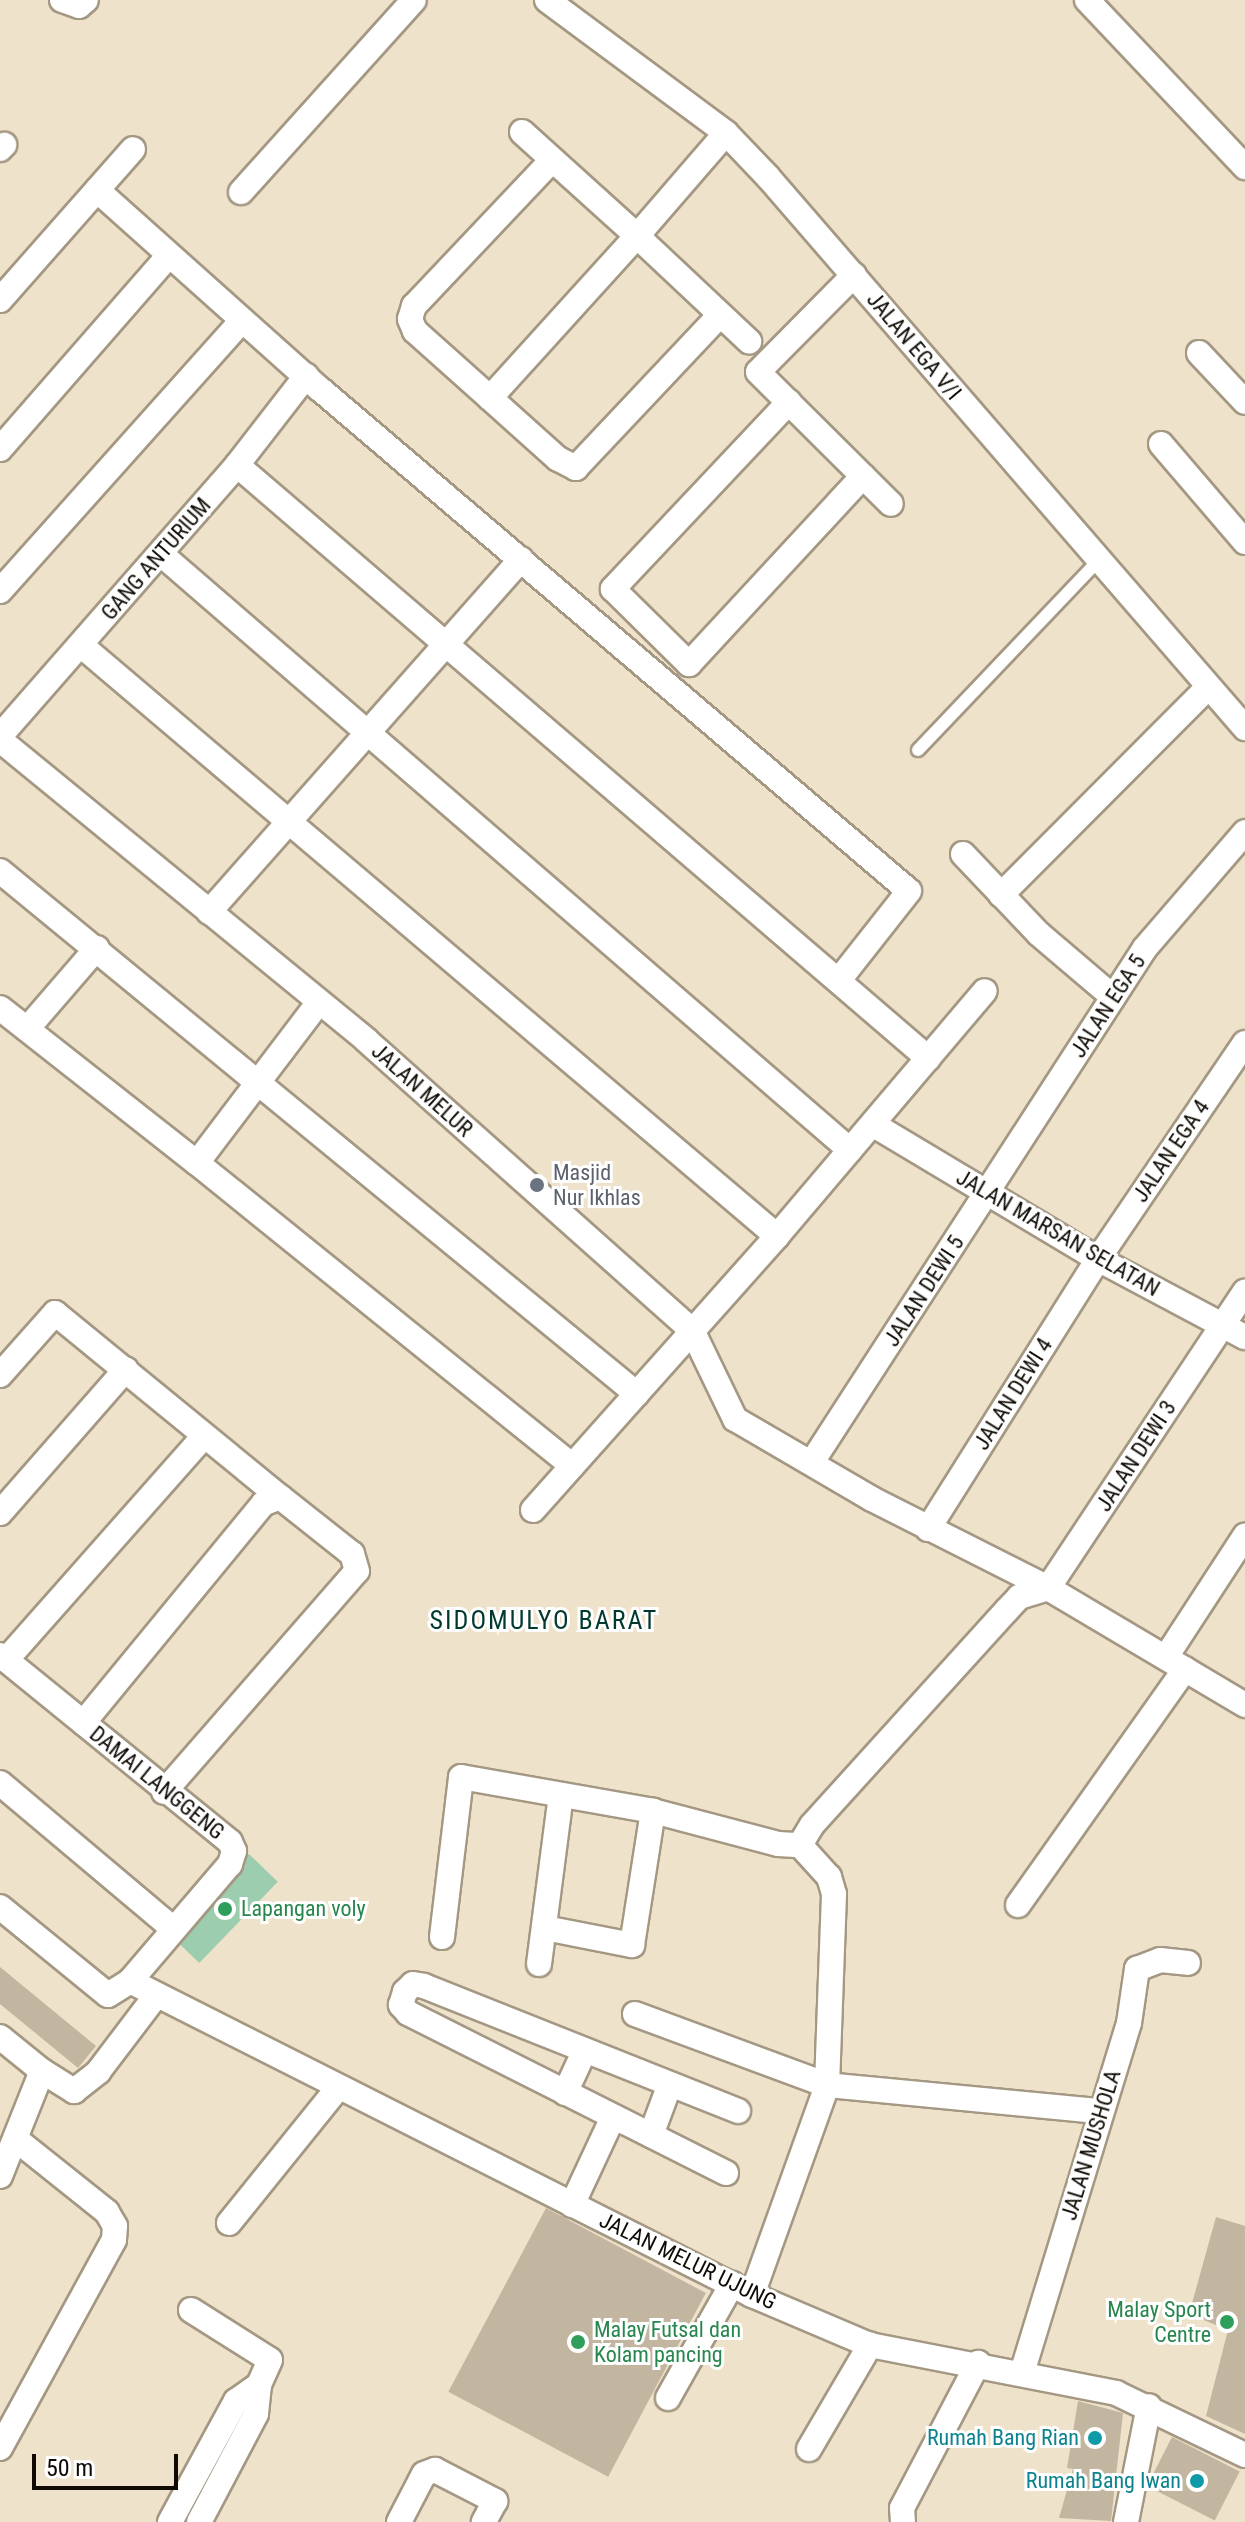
<!DOCTYPE html>
<html>
<head>
<meta charset="utf-8">
<style>
  body { margin:0 }
  #map { position:relative; width:1245px; height:2522px; overflow:hidden; background:#eee2cb; font-family:"Roboto Condensed",sans-serif }
  div>[style] { position:absolute }
  .green>* { inset:0; background:#9dcdaf; transform-origin:0 0 }
  .building>* { inset:0; background:#c2b6a0; transform-origin:0 0 }
  .roads { filter:drop-shadow(2px 0 #a49883) drop-shadow(-2px 0 #a49883) drop-shadow(0 2px #a49883) drop-shadow(0 -2px #a49883) }
  .lane>* { height:12px; margin:-6px; padding:0 6px; transform-origin:6px; border-radius:6px; background:#fff }
  .street>* { height:24px; margin:-12px; padding:0 12px; transform-origin:12px; border-radius:12px; background:#fff }
  .dots>* { width:22px; height:22px; translate:-50% -50%; box-sizing:border-box; border:4px solid #fff; border-radius:50% }
  span { translate:-50% -50%; white-space:nowrap; text-align:center; line-height:1.15; -webkit-text-stroke:6px #fff; paint-order:stroke }
  .street-label { font-size:22px; color:#0f0b04 }
  .worship-label { font-size:22px; color:#5b616d }
  .left { translate:0 -50%; text-align:left }
  .leisure-label { font-size:22px; color:#27864d }
  .right { translate:-100% -50%; text-align:right }
  .culture-label { font-size:22px; color:#0d838f }
  .quarter-label { font-size:26px; color:#00392d; letter-spacing:2px }
  .scale { position:absolute; left:32px; top:2454px; width:146px; height:36px; box-sizing:border-box; border:4px solid #0f0b04; border-top:0; padding-left:10px; font-size:24px; line-height:28px; white-space:nowrap; color:#0f0b04; -webkit-text-stroke:6px #fff; paint-order:stroke }
</style>
</head>
<body>
<div id="map">
  <div class="green">
    <div style="left:249px;top:1854px;width:40px;height:113px;rotate:44deg"></div>
  </div>
  <div class="building">
    <div style="clip-path:polygon(0 1967px,96px 2046px,78px 2068px,0 2004px)"></div>
    <div style="left:546px;top:2208px;width:181px;height:208px;rotate:28deg"></div>
    <div style="clip-path:polygon(1216px 2217px,1245px 2226px,1245px 2434px,1206px 2416px,1228px 2330px,1189px 2314px)"></div>
    <div style="clip-path:polygon(1078px 2401px,1123px 2413px,1111px 2521px,1059px 2518px,1073px 2469px,1067px 2468px)"></div>
    <div style="left:1172px;top:2437px;width:76px;height:55px;rotate:27deg"></div>
  </div>
  <div class="roads">
    <div class="lane">
      <div style="left:918px;top:750px;width:261px;rotate:-46.4deg"></div>
    </div>
    <div class="street">
      <div style="left:62px;top:0;width:18px;rotate:19deg"></div>
      <div style="left:79px;top:6px;width:9px;rotate:-41deg"></div>
      <div style="left:547px;top:0;width:223px;rotate:36.6deg"></div>
      <div style="left:726px;top:133px;width:61px;rotate:46.3deg"></div>
      <div style="left:768px;top:177px;width:729px;rotate:49.12deg"></div>
      <div style="left:1087px;top:0;width:230px;rotate:46.6deg"></div>
      <div style="left:522px;top:132px;width:155px;rotate:42.1deg"></div>
      <div style="left:637px;top:236px;width:136px;rotate:-49.2deg"></div>
      <div style="left:0;top:149px;width:6px;rotate:-45deg"></div>
      <div style="left:97px;top:190px;width:300px;rotate:41.8deg"></div>
      <div style="left:321px;top:390px;width:772px;rotate:40.43deg"></div>
      <div style="left:909px;top:891px;width:113px;rotate:128.2deg"></div>
      <div style="left:241px;top:192px;width:258px;rotate:-48deg"></div>
      <div style="left:854px;top:275px;width:136px;rotate:134.7deg"></div>
      <div style="left:758px;top:372px;width:187px;rotate:44.8deg"></div>
      <div style="left:0;top:300px;width:201px;rotate:-48.6deg"></div>
      <div style="left:719px;top:316px;width:209px;rotate:133.3deg"></div>
      <div style="left:576px;top:468px;width:20px;rotate:-153deg"></div>
      <div style="left:558px;top:459px;width:91px;rotate:-138.1deg"></div>
      <div style="left:490px;top:398px;width:219px;rotate:-47.8deg"></div>
      <div style="left:637px;top:236px;width:154px;rotate:43.2deg"></div>
      <div style="left:1199px;top:353px;width:67px;rotate:46.8deg"></div>
      <div style="left:490px;top:398px;width:101px;rotate:-138.2deg"></div>
      <div style="left:415px;top:331px;width:13px;rotate:-113deg"></div>
      <div style="left:410px;top:319px;width:14px;rotate:-73deg"></div>
      <div style="left:414px;top:306px;width:201px;rotate:-46.6deg"></div>
      <div style="left:789px;top:402px;width:257px;rotate:133.3deg"></div>
      <div style="left:613px;top:589px;width:107px;rotate:44.6deg"></div>
      <div style="left:689px;top:664px;width:256px;rotate:-47.2deg"></div>
      <div style="left:1161px;top:444px;width:129px;rotate:49.4deg"></div>
      <div style="left:0;top:449px;width:257px;rotate:-48.9deg"></div>
      <div style="left:237px;top:465px;width:911px;rotate:40.64deg"></div>
      <div style="left:161px;top:554px;width:911px;rotate:40.86deg"></div>
      <div style="left:0;top:591px;width:363px;rotate:-48.2deg"></div>
      <div style="left:82px;top:646px;width:912px;rotate:40.33deg"></div>
      <div style="left:0;top:736px;width:360px;rotate:-48.8deg"></div>
      <div style="left:237px;top:465px;width:113px;rotate:-52.2deg"></div>
      <div style="left:0;top:740px;width:473px;rotate:39.3deg"></div>
      <div style="left:366px;top:1040px;width:436px;rotate:41.7deg"></div>
      <div style="left:692px;top:1330px;width:99px;rotate:64.2deg"></div>
      <div style="left:735px;top:1419px;width:159px;rotate:30.3deg"></div>
      <div style="left:872px;top:1499px;width:197px;rotate:26.8deg"></div>
      <div style="left:1048px;top:1588px;width:229px;rotate:30.7deg"></div>
      <div style="left:963px;top:854px;width:110px;rotate:46.5deg"></div>
      <div style="left:1039px;top:934px;width:97px;rotate:40.4deg"></div>
      <div style="left:0;top:871px;width:824px;rotate:39.39deg"></div>
      <div style="left:1001px;top:895px;width:293px;rotate:-45.1deg"></div>
      <div style="left:209px;top:912px;width:471px;rotate:-48.5deg"></div>
      <div style="left:319px;top:1002px;width:202px;rotate:127.2deg"></div>
      <div style="left:197px;top:1163px;width:482px;rotate:38.9deg"></div>
      <div style="left:0;top:1008px;width:251px;rotate:38.2deg"></div>
      <div style="left:27px;top:1029px;width:107px;rotate:-49.2deg"></div>
      <div style="left:874px;top:1125px;width:261px;rotate:30.9deg"></div>
      <div style="left:1098px;top:1259px;width:166px;rotate:28deg"></div>
      <div style="left:0;top:1375px;width:83px;rotate:-48.4deg"></div>
      <div style="left:55px;top:1313px;width:291px;rotate:39.3deg"></div>
      <div style="left:280px;top:1497px;width:18px;rotate:158deg"></div>
      <div style="left:263px;top:1504px;width:283px;rotate:129.4deg"></div>
      <div style="left:812px;top:1462px;width:612px;rotate:-57.06deg"></div>
      <div style="left:1145px;top:948px;width:153px;rotate:-49.2deg"></div>
      <div style="left:533px;top:1510px;width:367px;rotate:-48.3deg"></div>
      <div style="left:777px;top:1236px;width:321px;rotate:-49.7deg"></div>
      <div style="left:0;top:1513px;width:191px;rotate:-48.8deg"></div>
      <div style="left:928px;top:1529px;width:319px;rotate:-57.8deg"></div>
      <div style="left:1098px;top:1259px;width:261px;rotate:-55.8deg"></div>
      <div style="left:1048px;top:1588px;width:356px;rotate:-56.4deg"></div>
      <div style="left:0;top:1655px;width:296px;rotate:39.1deg"></div>
      <div style="left:230px;top:1842px;width:10px;rotate:66deg"></div>
      <div style="left:234px;top:1851px;width:14px;rotate:107deg"></div>
      <div style="left:230px;top:1864px;width:154px;rotate:130.5deg"></div>
      <div style="left:1166px;top:1657px;width:145px;rotate:-56.9deg"></div>
      <div style="left:6px;top:1660px;width:299px;rotate:-48.5deg"></div>
      <div style="left:0;top:1783px;width:225px;rotate:40.1deg"></div>
      <div style="left:164px;top:1792px;width:293px;rotate:-48.9deg"></div>
      <div style="left:357px;top:1571px;width:18px;rotate:-106deg"></div>
      <div style="left:352px;top:1554px;width:92px;rotate:-141.6deg"></div>
      <div style="left:1018px;top:1905px;width:289px;rotate:-54.7deg"></div>
      <div style="left:0;top:1907px;width:139px;rotate:39.2deg"></div>
      <div style="left:108px;top:1995px;width:26px;rotate:-32deg"></div>
      <div style="left:130px;top:1981px;width:697px;rotate:26.79deg"></div>
      <div style="left:752px;top:2295px;width:128px;rotate:23deg"></div>
      <div style="left:870px;top:2345px;width:251px;rotate:11deg"></div>
      <div style="left:1116px;top:2393px;width:143px;rotate:25.7deg"></div>
      <div style="left:545px;top:1928px;width:89px;rotate:11.1deg"></div>
      <div style="left:632px;top:1945px;width:136px;rotate:-81.1deg"></div>
      <div style="left:442px;top:1937px;width:161px;rotate:-83.2deg"></div>
      <div style="left:461px;top:1777px;width:195px;rotate:10deg"></div>
      <div style="left:653px;top:1811px;width:129px;rotate:14.8deg"></div>
      <div style="left:778px;top:1844px;width:22px;rotate:3deg"></div>
      <div style="left:539px;top:1964px;width:170px;rotate:-82.6deg"></div>
      <div style="left:635px;top:2014px;width:205px;rotate:20.3deg"></div>
      <div style="left:827px;top:2085px;width:273px;rotate:5.5deg"></div>
      <div style="left:0;top:2037px;width:54px;rotate:39deg"></div>
      <div style="left:565px;top:2093px;width:47px;rotate:-65.1deg"></div>
      <div style="left:651px;top:2135px;width:54px;rotate:-69.6deg"></div>
      <div style="left:726px;top:2173px;width:356px;rotate:-153.3deg"></div>
      <div style="left:408px;top:2013px;width:11px;rotate:-131deg"></div>
      <div style="left:401px;top:2005px;width:14px;rotate:-73deg"></div>
      <div style="left:405px;top:1992px;width:11px;rotate:-45deg"></div>
      <div style="left:413px;top:1984px;width:11px;rotate:10deg"></div>
      <div style="left:424px;top:1986px;width:338px;rotate:21.7deg"></div>
      <div style="left:0;top:2176px;width:113px;rotate:-68.2deg"></div>
      <div style="left:42px;top:2071px;width:38px;rotate:32deg"></div>
      <div style="left:74px;top:2091px;width:31px;rotate:-38deg"></div>
      <div style="left:98px;top:2072px;width:94px;rotate:-52.8deg"></div>
      <div style="left:572px;top:2205px;width:97px;rotate:-65deg"></div>
      <div style="left:229px;top:2223px;width:174px;rotate:-51.1deg"></div>
      <div style="left:752px;top:2295px;width:223px;rotate:-70.3deg"></div>
      <div style="left:827px;top:2085px;width:191px;rotate:-87.9deg"></div>
      <div style="left:834px;top:1894px;width:18px;rotate:-106deg"></div>
      <div style="left:829px;top:1877px;width:43px;rotate:-132.2deg"></div>
      <div style="left:800px;top:1845px;width:23px;rotate:-59deg"></div>
      <div style="left:812px;top:1825px;width:290px;rotate:-47.8deg"></div>
      <div style="left:1007px;top:1610px;width:18px;rotate:-47deg"></div>
      <div style="left:1019px;top:1597px;width:30px;rotate:-17deg"></div>
      <div style="left:191px;top:2310px;width:93px;rotate:32.3deg"></div>
      <div style="left:270px;top:2360px;width:27px;rotate:114deg"></div>
      <div style="left:259px;top:2385px;width:29px;rotate:96deg"></div>
      <div style="left:256px;top:2414px;width:122px;rotate:117.8deg"></div>
      <div style="left:1022px;top:2373px;width:366px;rotate:-73deg"></div>
      <div style="left:1129px;top:2023px;width:55px;rotate:-81.6deg"></div>
      <div style="left:1137px;top:1969px;width:25px;rotate:-21deg"></div>
      <div style="left:1160px;top:1960px;width:28px;rotate:6deg"></div>
      <div style="left:668px;top:2398px;width:131px;rotate:-60.7deg"></div>
      <div style="left:0;top:2448px;width:237px;rotate:-61.3deg"></div>
      <div style="left:114px;top:2240px;width:14px;rotate:-86deg"></div>
      <div style="left:115px;top:2226px;width:16px;rotate:-120deg"></div>
      <div style="left:107px;top:2212px;width:114px;rotate:-141.4deg"></div>
      <div style="left:809px;top:2449px;width:121px;rotate:-59.6deg"></div>
      <div style="left:170px;top:2522px;width:138px;rotate:-61.4deg"></div>
      <div style="left:236px;top:2401px;width:28px;rotate:-35deg"></div>
      <div style="left:399px;top:2522px;width:54px;rotate:-62.5deg"></div>
      <div style="left:424px;top:2474px;width:12px;rotate:-20deg"></div>
      <div style="left:435px;top:2470px;width:68px;rotate:27.3deg"></div>
      <div style="left:495px;top:2501px;width:24px;rotate:118deg"></div>
      <div style="left:903px;top:2522px;width:14px;rotate:-94deg"></div>
      <div style="left:902px;top:2508px;width:164px;rotate:-62.3deg"></div>
      <div style="left:1126px;top:2522px;width:118px;rotate:-78.8deg"></div>
    </div>
  </div>
  <div class="dots">
    <div style="left:537px;top:1185px;background:#6b7280"></div>
    <div style="left:225px;top:1909px;background:#2e9e5b"></div>
    <div style="left:1227px;top:2322px;background:#2e9e5b"></div>
    <div style="left:578px;top:2342px;background:#2e9e5b"></div>
    <div style="left:1095px;top:2438px;background:#0f9aa8"></div>
    <div style="left:1197px;top:2481px;background:#0f9aa8"></div>
  </div>
  <div class="street-label">
    <span style="left:914px;top:346px;rotate:50deg">JALAN EGA V/I</span>
    <span style="left:156px;top:559px;rotate:-49deg">GANG ANTURIUM</span>
    <span style="left:1108px;top:1006px;rotate:-57deg">JALAN EGA 5</span>
    <span style="left:422px;top:1090px;rotate:42deg">JALAN MELUR</span>
    <span style="left:1171px;top:1151px;rotate:-56deg">JALAN EGA 4</span>
    <span style="left:1058px;top:1233px;rotate:30deg">JALAN MARSAN SELATAN</span>
    <span style="left:924px;top:1291px;rotate:-57deg">JALAN DEWI 5</span>
    <span style="left:1013px;top:1394px;rotate:-58deg">JALAN DEWI 4</span>
    <span style="left:1136px;top:1456px;rotate:-57deg">JALAN DEWI 3</span>
    <span style="left:157px;top:1783px;rotate:39deg">DAMAI LANGGENG</span>
    <span style="left:1091px;top:2145px;rotate:-73deg">JALAN MUSHOLA</span>
    <span style="left:688px;top:2261px;rotate:26deg">JALAN MELUR UJUNG</span>
  </div>
  <div class="worship-label">
    <span class="left" style="left:553px;top:1185px">Masjid<br>Nur Ikhlas</span>
  </div>
  <div class="leisure-label">
    <span class="left" style="left:241px;top:1909px">Lapangan voly</span>
    <span class="right" style="left:1211px;top:2322px">Malay Sport<br>Centre</span>
    <span class="left" style="left:594px;top:2342px">Malay Futsal dan<br>Kolam pancing</span>
  </div>
  <div class="culture-label">
    <span class="right" style="left:1079px;top:2438px">Rumah Bang Rian</span>
    <span class="right" style="left:1181px;top:2481px">Rumah Bang Iwan</span>
  </div>
  <div class="quarter-label">
    <span style="left:544px;top:1621px">SIDOMULYO BARAT</span>
  </div>
  <div class="scale">50 m</div>
</div>
</body>
</html>
